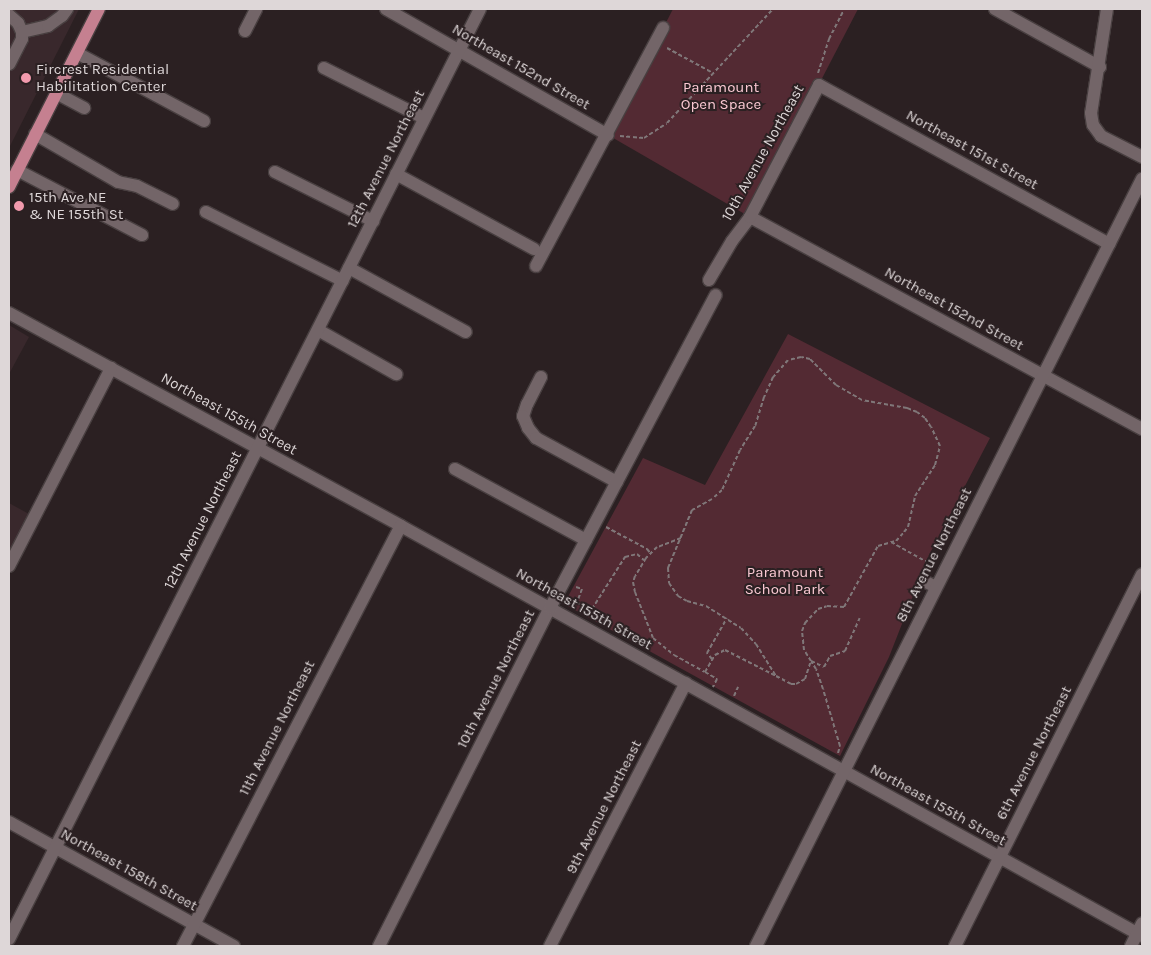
<!DOCTYPE html>
<html>
<head>
<meta charset="utf-8">
<style>
  body { margin:0 }
  #map { position:relative; width:1151px; height:955px; overflow:hidden; background:#2b2022; font-family:Karla,sans-serif }
  div>[style] { position:absolute }
  .built>* { inset:0; background:#39282c }
  .green>* { inset:0; background:#532a33 }
  .path>* { height:2px; margin-top:-1px; transform-origin:0; background:repeating-linear-gradient(90deg,#807779 0 4px,transparent 0 6.5px) }
  .roads { filter:drop-shadow(1px 0 #483f40) drop-shadow(-1px 0 #483f40) drop-shadow(0 1px #483f40) drop-shadow(0 -1px #483f40) }
  .minor>* { height:12px; margin:-6px; padding:0 6px; transform-origin:6px; border-radius:6px; background:#736568 }
  .major>* { height:12px; margin:-6px; padding:0 6px; transform-origin:6px; border-radius:6px; background:#c58090 }
  .dots>* { width:14px; height:14px; translate:-50% -50%; box-sizing:border-box; border:2px solid #2b2022; border-radius:50% }
  span { translate:-50% -50%; white-space:nowrap; text-align:center; line-height:1.15; -webkit-text-stroke:4px #2b2022; paint-order:stroke }
  .street-label { font-size:15px; color:#ded7d8 }
  .poi-label { font-size:15px; color:#ded7d8 }
  .left { translate:0 -50%; text-align:left }
  .park-label { font-size:15px; color:#fbc9d3 }
  .frame { position:absolute; inset:0; border:10px solid #ded7d8; pointer-events:none }
</style>
</head>
<body>
<div id="map">
  <div class="built">
    <div style="clip-path:polygon(9px 9px,79px 9px,9px 148px)"></div>
    <div style="clip-path:polygon(9px 325px,29px 337px,9px 374px)"></div>
    <div style="clip-path:polygon(9px 503px,29px 514px,9px 551px)"></div>
  </div>
  <div class="green">
    <div style="clip-path:polygon(673px 9px,858px 9px,750px 217px,608px 135px)"></div>
    <div style="clip-path:polygon(788px 334px,990px 438px,929px 555px,889px 657px,840px 756px,564px 604px,643px 458px,705px 485px)"></div>
  </div>
  <div class="path">
    <div style="left:667px;top:48px;width:52px;rotate:28.5deg"></div>
    <div style="left:818px;top:73px;width:36px;rotate:-72deg"></div>
    <div style="left:829px;top:39px;width:34px;rotate:-63deg"></div>
    <div style="left:620px;top:136px;width:24px;rotate:5deg"></div>
    <div style="left:644px;top:138px;width:27px;rotate:-33deg"></div>
    <div style="left:667px;top:123px;width:156px;rotate:-47.1deg"></div>
    <div style="left:606px;top:527px;width:47px;rotate:28.2deg"></div>
    <div style="left:647px;top:549px;width:6px;rotate:51deg"></div>
    <div style="left:681px;top:538px;width:26px;rotate:159deg"></div>
    <div style="left:657px;top:547px;width:16px;rotate:135deg"></div>
    <div style="left:646px;top:558px;width:21px;rotate:121deg"></div>
    <div style="left:635px;top:576px;width:6px;rotate:108deg"></div>
    <div style="left:633px;top:582px;width:10px;rotate:79deg"></div>
    <div style="left:635px;top:592px;width:49px;rotate:68.6deg"></div>
    <div style="left:653px;top:638px;width:27px;rotate:39deg"></div>
    <div style="left:674px;top:655px;width:35px;rotate:29deg"></div>
    <div style="left:705px;top:672px;width:20px;rotate:-60deg"></div>
    <div style="left:715px;top:655px;width:11px;rotate:-27deg"></div>
    <div style="left:725px;top:650px;width:57px;rotate:27deg"></div>
    <div style="left:891px;top:542px;width:49px;rotate:29.2deg"></div>
    <div style="left:576px;top:587px;width:6px;rotate:18deg"></div>
    <div style="left:582px;top:589px;width:14px;rotate:111deg"></div>
    <div style="left:577px;top:602px;width:13px;rotate:39deg"></div>
    <div style="left:587px;top:610px;width:5px;rotate:-11deg"></div>
    <div style="left:592px;top:609px;width:62px;rotate:-57.6deg"></div>
    <div style="left:625px;top:557px;width:12px;rotate:-14deg"></div>
    <div style="left:637px;top:554px;width:9px;rotate:41deg"></div>
    <div style="left:712px;top:659px;width:8px;rotate:-130deg"></div>
    <div style="left:707px;top:653px;width:40px;rotate:-60.3deg"></div>
    <div style="left:705px;top:672px;width:14px;rotate:30deg"></div>
    <div style="left:717px;top:679px;width:9px;rotate:117deg"></div>
    <div style="left:734px;top:696px;width:10px;rotate:-66deg"></div>
    <div style="left:838px;top:753px;width:7px;rotate:-74deg"></div>
    <div style="left:840px;top:746px;width:59px;rotate:-106.6deg"></div>
    <div style="left:823px;top:689px;width:21px;rotate:-109deg"></div>
    <div style="left:816px;top:669px;width:9px;rotate:-122deg"></div>
    <div style="left:811px;top:661px;width:13px;rotate:-122deg"></div>
    <div style="left:804px;top:650px;width:19px;rotate:-96deg"></div>
    <div style="left:802px;top:631px;width:9px;rotate:-69deg"></div>
    <div style="left:805px;top:623px;width:19px;rotate:-47deg"></div>
    <div style="left:818px;top:609px;width:9px;rotate:-18deg"></div>
    <div style="left:827px;top:606px;width:17px;rotate:3deg"></div>
    <div style="left:844px;top:607px;width:70px;rotate:-60.9deg"></div>
    <div style="left:878px;top:546px;width:19px;rotate:-16deg"></div>
    <div style="left:896px;top:541px;width:12px;rotate:-48deg"></div>
    <div style="left:904px;top:532px;width:6px;rotate:-51deg"></div>
    <div style="left:908px;top:527px;width:32px;rotate:-77deg"></div>
    <div style="left:915px;top:496px;width:37px;rotate:-57deg"></div>
    <div style="left:935px;top:465px;width:20px;rotate:-75deg"></div>
    <div style="left:940px;top:446px;width:21px;rotate:-115deg"></div>
    <div style="left:931px;top:427px;width:11px;rotate:-124deg"></div>
    <div style="left:925px;top:418px;width:10px;rotate:-143deg"></div>
    <div style="left:917px;top:412px;width:11px;rotate:-158deg"></div>
    <div style="left:907px;top:408px;width:46px;rotate:-169.9deg"></div>
    <div style="left:862px;top:400px;width:30px;rotate:-150deg"></div>
    <div style="left:836px;top:385px;width:37px;rotate:-135deg"></div>
    <div style="left:810px;top:359px;width:9px;rotate:-167deg"></div>
    <div style="left:801px;top:357px;width:13px;rotate:167deg"></div>
    <div style="left:788px;top:360px;width:23px;rotate:131deg"></div>
    <div style="left:773px;top:377px;width:22px;rotate:114deg"></div>
    <div style="left:764px;top:397px;width:30px;rotate:107deg"></div>
    <div style="left:755px;top:426px;width:28px;rotate:122deg"></div>
    <div style="left:740px;top:450px;width:44px;rotate:114.2deg"></div>
    <div style="left:722px;top:490px;width:13px;rotate:138deg"></div>
    <div style="left:712px;top:499px;width:23px;rotate:151deg"></div>
    <div style="left:692px;top:510px;width:63px;rotate:112.5deg"></div>
    <div style="left:668px;top:568px;width:15px;rotate:86deg"></div>
    <div style="left:669px;top:583px;width:16px;rotate:55deg"></div>
    <div style="left:678px;top:596px;width:10px;rotate:29deg"></div>
    <div style="left:687px;top:601px;width:20px;rotate:15deg"></div>
    <div style="left:706px;top:606px;width:41px;rotate:32.2deg"></div>
    <div style="left:741px;top:628px;width:22px;rotate:47deg"></div>
    <div style="left:756px;top:644px;width:38px;rotate:58deg"></div>
    <div style="left:776px;top:676px;width:17px;rotate:28deg"></div>
    <div style="left:791px;top:684px;width:5px"></div>
    <div style="left:796px;top:684px;width:10px;rotate:-29deg"></div>
    <div style="left:805px;top:679px;width:19px;rotate:-72deg"></div>
    <div style="left:811px;top:661px;width:14px;rotate:25deg"></div>
    <div style="left:824px;top:667px;width:13px;rotate:-61deg"></div>
    <div style="left:830px;top:656px;width:16px;rotate:-18deg"></div>
    <div style="left:845px;top:651px;width:36px;rotate:-66deg"></div>
  </div>
  <div class="roads">
    <div class="minor">
      <div style="left:386px;top:9px;width:255px;rotate:29.6deg"></div>
      <div style="left:995px;top:9px;width:120px;rotate:28.9deg"></div>
      <div style="left:1107px;top:9px;width:105px;rotate:98.7deg"></div>
      <div style="left:1091px;top:113px;width:12px;rotate:81deg"></div>
      <div style="left:1093px;top:125px;width:14px;rotate:54deg"></div>
      <div style="left:1101px;top:136px;width:46px;rotate:27.1deg"></div>
      <div style="left:9px;top:15px;width:12px;rotate:42deg"></div>
      <div style="left:18px;top:23px;width:10px;rotate:66deg"></div>
      <div style="left:22px;top:32px;width:7px;rotate:90deg"></div>
      <div style="left:22px;top:39px;width:28px;rotate:117deg"></div>
      <div style="left:245px;top:31px;width:25px;rotate:-63deg"></div>
      <div style="left:22px;top:32px;width:27px;rotate:-13deg"></div>
      <div style="left:48px;top:26px;width:17px;rotate:-36deg"></div>
      <div style="left:62px;top:16px;width:9px;rotate:-54deg"></div>
      <div style="left:77px;top:53px;width:144px;rotate:28.2deg"></div>
      <div style="left:324px;top:68px;width:112px;rotate:26.6deg"></div>
      <div style="left:56px;top:93px;width:32px;rotate:28deg"></div>
      <div style="left:35px;top:134px;width:96px;rotate:30deg"></div>
      <div style="left:118px;top:182px;width:19px;rotate:12deg"></div>
      <div style="left:137px;top:186px;width:40px;rotate:26.6deg"></div>
      <div style="left:17px;top:170px;width:141px;rotate:27.5deg"></div>
      <div style="left:275px;top:172px;width:110px;rotate:26.6deg"></div>
      <div style="left:396px;top:174px;width:157px;rotate:28.5deg"></div>
      <div style="left:206px;top:212px;width:153px;rotate:26.7deg"></div>
      <div style="left:750px;top:217px;width:446px;rotate:28.4deg"></div>
      <div style="left:536px;top:266px;width:270px;rotate:-61.9deg"></div>
      <div style="left:349px;top:268px;width:133px;rotate:28.7deg"></div>
      <div style="left:709px;top:280px;width:45px;rotate:-59.5deg"></div>
      <div style="left:732px;top:241px;width:30px;rotate:-53deg"></div>
      <div style="left:750px;top:217px;width:149px;rotate:-62.4deg"></div>
      <div style="left:819px;top:85px;width:331px;rotate:28.7deg"></div>
      <div style="left:9px;top:313px;width:446px;rotate:28.5deg"></div>
      <div style="left:401px;top:526px;width:847px;rotate:28.96deg"></div>
      <div style="left:318px;top:330px;width:90px;rotate:29.4deg"></div>
      <div style="left:541px;top:377px;width:30px;rotate:117deg"></div>
      <div style="left:527px;top:404px;width:13px;rotate:108deg"></div>
      <div style="left:523px;top:416px;width:13px;rotate:67deg"></div>
      <div style="left:528px;top:428px;width:13px;rotate:51deg"></div>
      <div style="left:536px;top:438px;width:92px;rotate:28.5deg"></div>
      <div style="left:455px;top:469px;width:149px;rotate:28.5deg"></div>
      <div style="left:9px;top:566px;width:223px;rotate:-62.7deg"></div>
      <div style="left:924px;top:581px;width:13px;rotate:27deg"></div>
      <div style="left:9px;top:822px;width:257px;rotate:28.9deg"></div>
      <div style="left:9px;top:939px;width:1042px;rotate:-63.14deg"></div>
      <div style="left:183px;top:946px;width:473px;rotate:-62.6deg"></div>
      <div style="left:379px;top:946px;width:379px;rotate:-63.2deg"></div>
      <div style="left:550px;top:608px;width:354px;rotate:-62.1deg"></div>
      <div style="left:550px;top:946px;width:296px;rotate:-62.7deg"></div>
      <div style="left:756px;top:946px;width:859px;rotate:-63.29deg"></div>
      <div style="left:955px;top:946px;width:416px;rotate:-63.3deg"></div>
      <div style="left:1131px;top:946px;width:25px;rotate:-64deg"></div>
    </div>
    <div class="major">
      <div style="left:9px;top:187px;width:199px;rotate:-63.2deg"></div>
    </div>
  </div>
  <div class="dots">
    <div style="left:26px;top:78px;background:#f29aad"></div>
    <div style="left:19px;top:206px;background:#f29aad"></div>
  </div>
  <div class="street-label">
    <span style="left:521px;top:67px;rotate:30deg">Northeast 152nd Street</span>
    <span style="left:972px;top:150px;rotate:29deg">Northeast 151st Street</span>
    <span style="left:763px;top:153px;rotate:-61deg">10th Avenue Northeast</span>
    <span style="left:386px;top:159px;rotate:-63deg">12th Avenue Northeast</span>
    <span style="left:954px;top:309px;rotate:29deg">Northeast 152nd Street</span>
    <span style="left:229px;top:414px;rotate:29deg">Northeast 155th Street</span>
    <span style="left:203px;top:520px;rotate:-63deg">12th Avenue Northeast</span>
    <span style="left:934px;top:555px;rotate:-63deg">8th Avenue Northeast</span>
    <span style="left:584px;top:609px;rotate:29deg">Northeast 155th Street</span>
    <span style="left:496px;top:679px;rotate:-63deg">10th Avenue Northeast</span>
    <span style="left:277px;top:728px;rotate:-63deg">11th Avenue Northeast</span>
    <span style="left:1034px;top:753px;rotate:-63deg">6th Avenue Northeast</span>
    <span style="left:938px;top:805px;rotate:29deg">Northeast 155th Street</span>
    <span style="left:604px;top:807px;rotate:-63deg">9th Avenue Northeast</span>
    <span style="left:129px;top:870px;rotate:29deg">Northeast 158th Street</span>
  </div>
  <div class="poi-label">
    <span class="left" style="left:36px;top:78px">Fircrest Residential<br>Habilitation Center</span>
    <span class="left" style="left:29px;top:206px">15th Ave NE<br>&amp; NE 155th St</span>
  </div>
  <div class="park-label">
    <span style="left:721px;top:96px">Paramount<br>Open Space</span>
    <span style="left:785px;top:581px">Paramount<br>School Park</span>
  </div>
  <div class="frame"></div>
</div>
</body>
</html>
